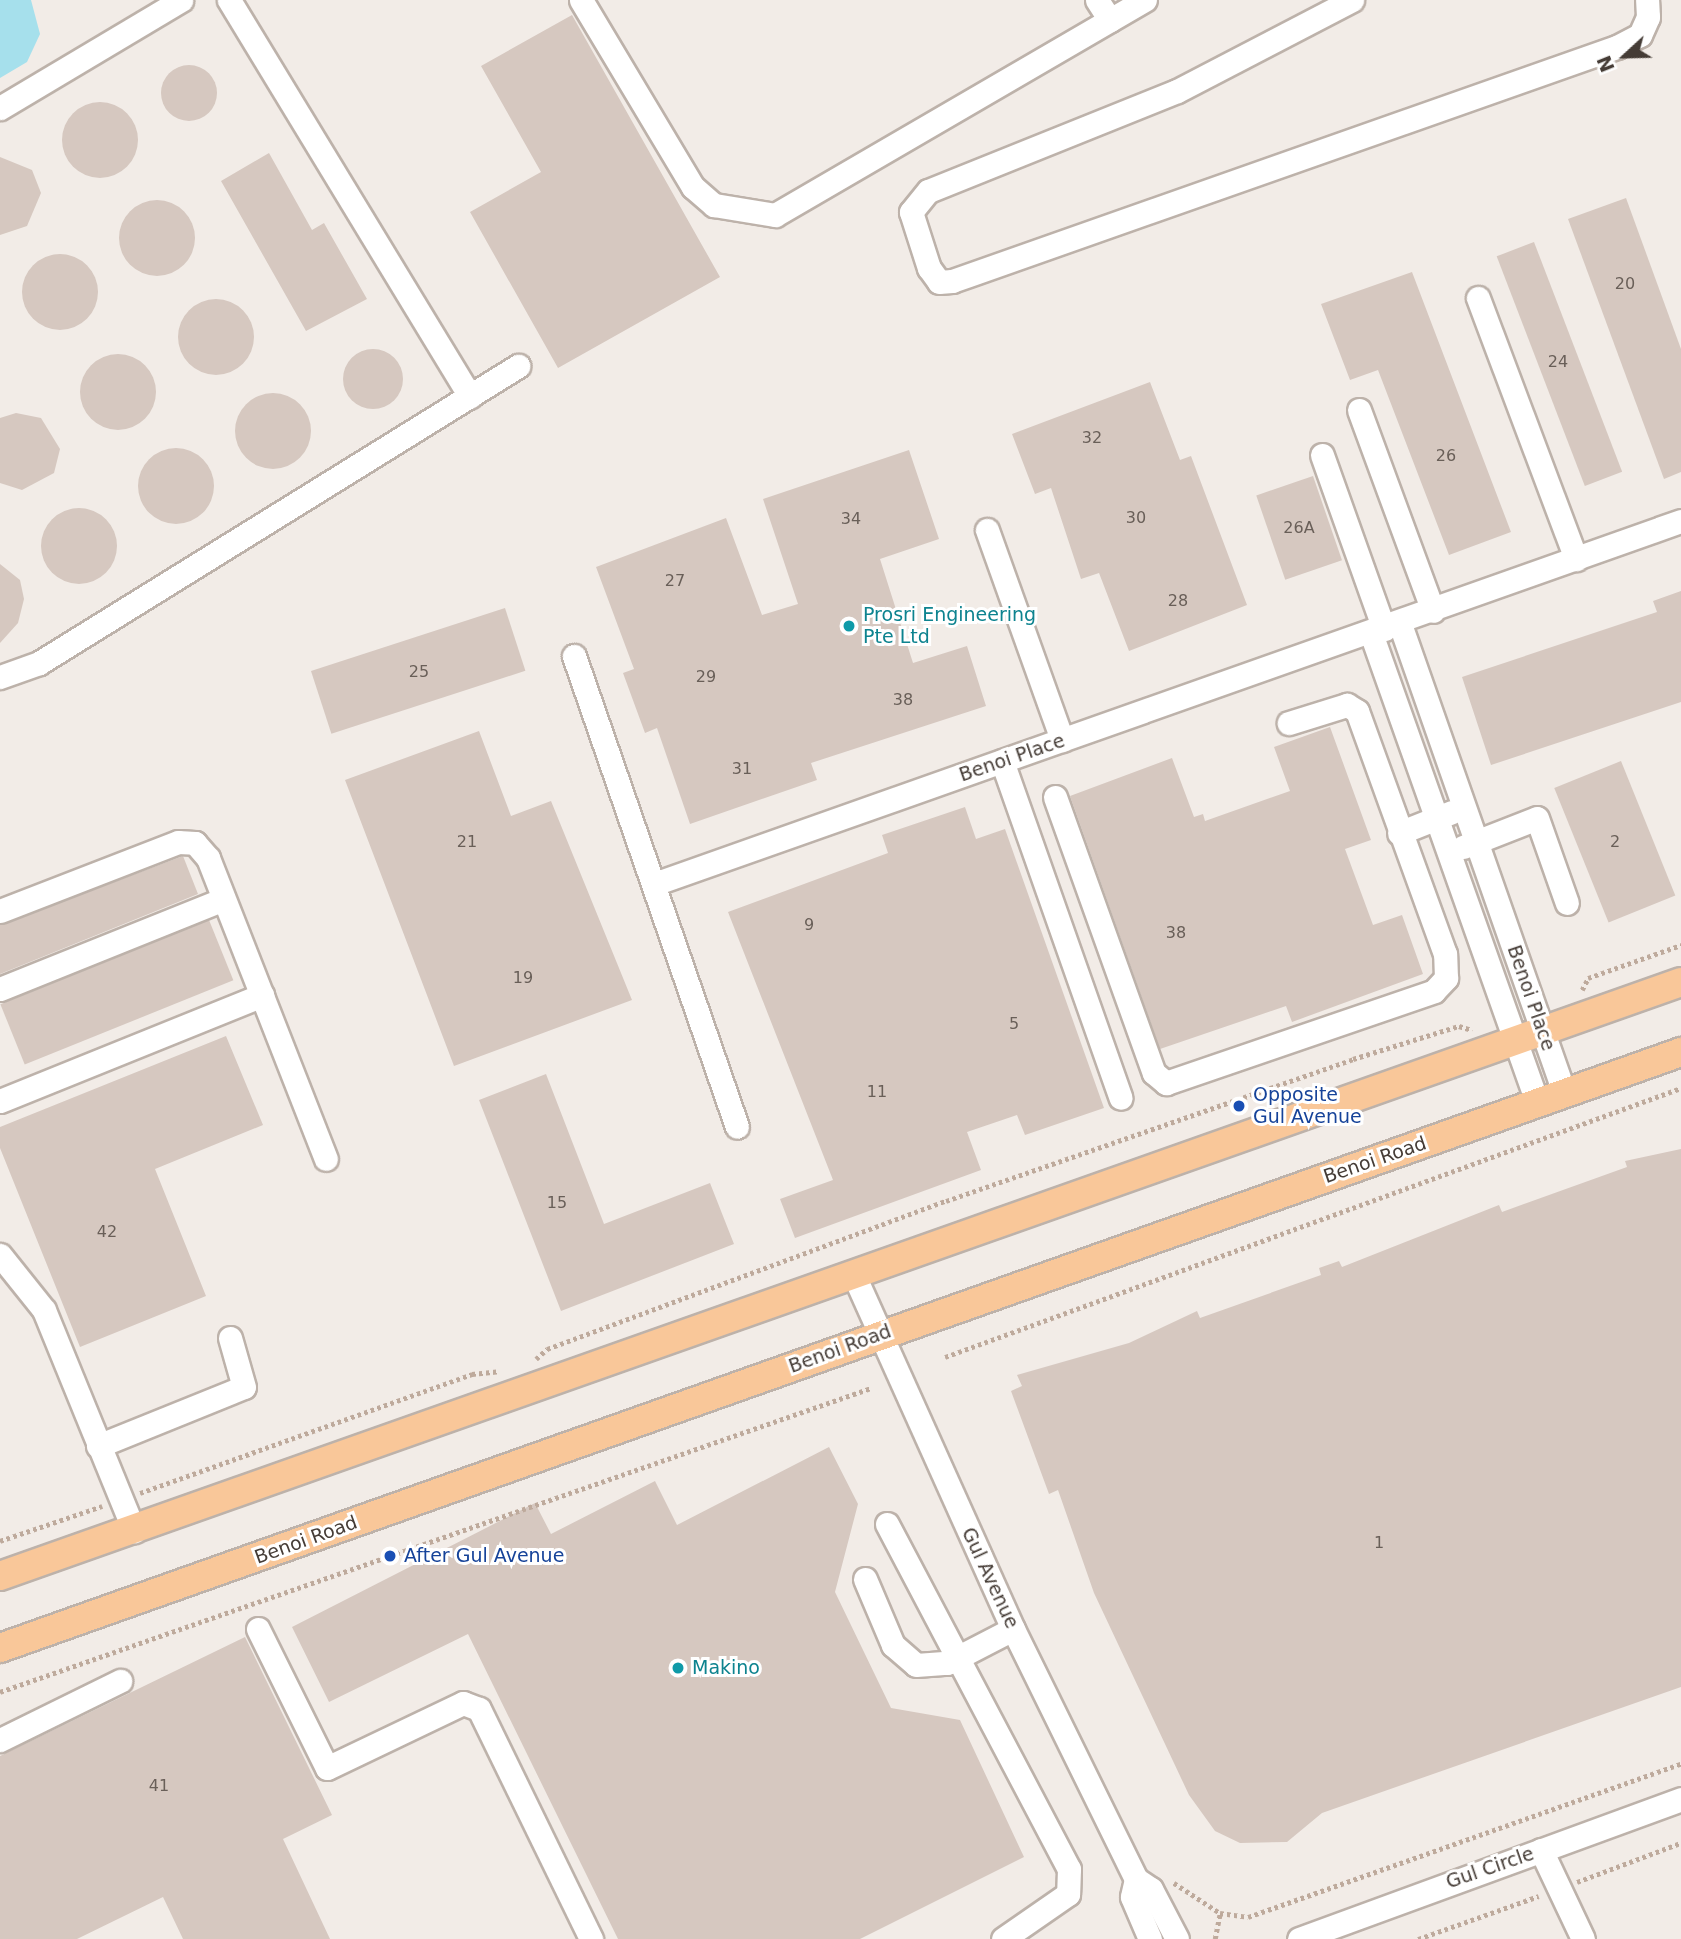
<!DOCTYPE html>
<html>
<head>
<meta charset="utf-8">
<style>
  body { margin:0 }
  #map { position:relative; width:1681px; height:1939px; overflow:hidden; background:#f2ece7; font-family:"DejaVu Sans",sans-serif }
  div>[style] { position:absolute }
  .water>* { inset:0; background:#a6e0ec }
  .building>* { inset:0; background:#d6c8c0; transform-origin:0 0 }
  .round { border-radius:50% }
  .path>* { height:4.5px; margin-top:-2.25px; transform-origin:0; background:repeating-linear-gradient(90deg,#beaa9c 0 3.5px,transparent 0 7px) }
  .roads { filter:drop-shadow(2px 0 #bdb2aa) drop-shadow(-2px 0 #bdb2aa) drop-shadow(0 2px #bdb2aa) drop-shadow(0 -2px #bdb2aa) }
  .minor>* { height:23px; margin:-11.5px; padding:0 11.5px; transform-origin:11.5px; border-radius:11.5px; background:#fff }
  .major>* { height:28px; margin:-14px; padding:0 14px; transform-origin:14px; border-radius:14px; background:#f9c799 }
  .dots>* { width:19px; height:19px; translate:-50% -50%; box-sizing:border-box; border:4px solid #fff; border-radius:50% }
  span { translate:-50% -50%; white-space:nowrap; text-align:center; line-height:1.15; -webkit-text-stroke:6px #fff; paint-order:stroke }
  .number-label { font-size:16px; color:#695f58 }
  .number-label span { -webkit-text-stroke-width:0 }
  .culture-label { font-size:19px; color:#0d838f }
  .left { translate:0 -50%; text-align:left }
  .street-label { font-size:19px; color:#453c36 }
  .transit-label { font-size:19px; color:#164399 }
  .north { position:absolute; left:1590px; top:21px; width:70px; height:70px; -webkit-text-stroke:5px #fff; paint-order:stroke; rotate:248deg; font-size:19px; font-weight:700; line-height:28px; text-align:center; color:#453c36 }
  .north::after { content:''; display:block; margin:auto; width:24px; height:32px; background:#453c36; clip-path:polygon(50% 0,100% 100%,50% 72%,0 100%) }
</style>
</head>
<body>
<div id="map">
  <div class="water">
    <div style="clip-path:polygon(0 0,31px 0,40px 34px,27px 62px,0 78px)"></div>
  </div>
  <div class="building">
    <div style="clip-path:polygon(572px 15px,720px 277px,558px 368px,470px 212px,541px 172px,481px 66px)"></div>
    <div class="round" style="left:161px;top:65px;width:56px;height:56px"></div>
    <div class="round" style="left:62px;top:102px;width:76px;height:76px"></div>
    <div style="clip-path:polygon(269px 153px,312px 230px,324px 223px,367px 299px,306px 331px,221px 181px)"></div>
    <div style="clip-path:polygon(0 157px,32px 170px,41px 193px,27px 226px,0 235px)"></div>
    <div style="clip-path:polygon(1626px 198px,1681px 349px,1681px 472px,1664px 479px,1568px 219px)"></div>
    <div class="round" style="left:119px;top:200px;width:76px;height:76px"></div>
    <div style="left:1534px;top:242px;width:246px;height:40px;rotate:69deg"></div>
    <div class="round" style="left:22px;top:254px;width:76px;height:76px"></div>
    <div style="clip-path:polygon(1412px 272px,1511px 532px,1449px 555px,1378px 370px,1350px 380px,1321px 304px)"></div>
    <div class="round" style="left:178px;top:299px;width:76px;height:76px"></div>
    <div class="round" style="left:343px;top:349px;width:60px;height:60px"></div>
    <div class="round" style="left:80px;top:354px;width:76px;height:76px"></div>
    <div style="clip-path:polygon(1150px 382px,1180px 460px,1191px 456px,1247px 605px,1129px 651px,1099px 573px,1081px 579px,1051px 488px,1035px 494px,1012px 434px)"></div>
    <div class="round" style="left:235px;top:393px;width:76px;height:76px"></div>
    <div style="clip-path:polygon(16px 413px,41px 418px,60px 449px,54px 473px,22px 490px,0 483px,0 418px)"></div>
    <div class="round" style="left:138px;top:448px;width:76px;height:76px"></div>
    <div style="clip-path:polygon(909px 450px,939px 539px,880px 559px,913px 663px,967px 646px,986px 706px,811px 763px,817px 780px,690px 824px,657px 728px,645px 733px,623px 673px,634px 669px,596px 567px,726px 518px,762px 615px,798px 604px,763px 499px)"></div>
    <div style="left:1313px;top:476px;width:89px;height:60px;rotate:71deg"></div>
    <div class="round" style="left:41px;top:508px;width:76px;height:76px"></div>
    <div style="clip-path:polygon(0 564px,20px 580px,24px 599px,18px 623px,0 643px)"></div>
    <div style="clip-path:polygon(1681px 591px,1681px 702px,1491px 765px,1462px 677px,1657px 612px,1653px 601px)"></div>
    <div style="left:505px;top:608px;width:66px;height:204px;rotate:72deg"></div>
    <div style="clip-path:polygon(1330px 727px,1371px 840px,1345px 849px,1373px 925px,1402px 915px,1423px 974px,1292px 1022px,1286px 1006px,1160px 1049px,1070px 796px,1172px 758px,1194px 817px,1203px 814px,1205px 821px,1290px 791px,1274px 747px)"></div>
    <div style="clip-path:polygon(479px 731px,511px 816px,551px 801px,632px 1000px,454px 1066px,345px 780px)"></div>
    <div style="left:1621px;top:761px;width:145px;height:72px;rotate:68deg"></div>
    <div style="clip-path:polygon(965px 807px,976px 839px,1005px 829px,1104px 1108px,1025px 1135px,1017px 1115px,967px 1132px,981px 1170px,795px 1238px,780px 1199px,833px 1180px,728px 912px,888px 853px,882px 835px)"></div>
    <div style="clip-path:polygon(183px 856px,198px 894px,0 974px,0 925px)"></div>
    <div style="left:209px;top:920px;width:65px;height:225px;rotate:68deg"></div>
    <div style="clip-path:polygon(226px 1036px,263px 1125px,155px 1169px,206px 1296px,80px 1347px,0 1148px,0 1127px)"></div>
    <div style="clip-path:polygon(546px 1074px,604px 1224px,710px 1183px,734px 1244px,561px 1311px,479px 1100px)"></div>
    <div style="clip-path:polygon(1681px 1149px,1681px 1687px,1322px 1813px,1287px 1842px,1240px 1843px,1215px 1831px,1189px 1795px,1094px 1593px,1058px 1490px,1049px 1494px,1011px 1391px,1022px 1386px,1017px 1375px,1129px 1343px,1197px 1311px,1200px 1318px,1321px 1275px,1319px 1268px,1339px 1261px,1342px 1267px,1499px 1205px,1502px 1212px,1627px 1167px,1625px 1161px)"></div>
    <div style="clip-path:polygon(829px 1447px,858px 1504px,835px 1592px,891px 1708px,960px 1720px,1024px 1857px,860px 1939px,618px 1939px,468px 1634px,329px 1702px,292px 1627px,535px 1503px,551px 1534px,655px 1481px,677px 1525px)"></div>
    <div style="clip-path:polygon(245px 1637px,332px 1815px,283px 1839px,330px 1939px,183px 1939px,163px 1897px,77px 1939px,0 1939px,0 1756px)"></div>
  </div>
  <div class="path">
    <div style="left:1582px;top:990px;width:13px;rotate:-63deg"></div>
    <div style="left:1588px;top:978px;width:99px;rotate:-19.5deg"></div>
    <div style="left:945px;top:1357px;width:784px;rotate:-20.08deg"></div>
    <div style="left:536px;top:1359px;width:15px;rotate:-42deg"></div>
    <div style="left:547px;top:1349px;width:426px;rotate:-20.4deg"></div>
    <div style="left:946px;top:1201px;width:431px;rotate:-19.2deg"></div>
    <div style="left:1353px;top:1059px;width:111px;rotate:-17.3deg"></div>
    <div style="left:1459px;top:1026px;width:14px;rotate:17deg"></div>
    <div style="left:140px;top:1493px;width:353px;rotate:-19.7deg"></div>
    <div style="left:472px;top:1374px;width:27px;rotate:-6deg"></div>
    <div style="left:0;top:1541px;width:108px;rotate:-18.9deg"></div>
    <div style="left:0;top:1692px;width:923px;rotate:-19.24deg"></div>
    <div style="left:1577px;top:1882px;width:111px;rotate:-20.6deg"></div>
    <div style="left:1174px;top:1883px;width:55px;rotate:33.1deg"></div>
    <div style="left:1220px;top:1913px;width:28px;rotate:8deg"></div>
    <div style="left:1248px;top:1917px;width:459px;rotate:-19.5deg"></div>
    <div style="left:1215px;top:1939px;width:26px;rotate:-79deg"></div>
    <div style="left:1418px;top:1939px;width:128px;rotate:-19.6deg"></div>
  </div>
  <div class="roads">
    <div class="minor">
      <div style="left:229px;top:0;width:464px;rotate:58.7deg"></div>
      <div style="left:581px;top:0;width:218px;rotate:59.1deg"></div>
      <div style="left:693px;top:187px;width:28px;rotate:41deg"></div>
      <div style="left:714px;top:205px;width:62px;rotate:9.3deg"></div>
      <div style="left:775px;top:215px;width:428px;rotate:-30.2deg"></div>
      <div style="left:1097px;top:0;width:24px;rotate:57deg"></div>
      <div style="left:1352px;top:0;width:197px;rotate:152.5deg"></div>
      <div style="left:1177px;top:91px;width:268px;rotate:158.1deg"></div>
      <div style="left:928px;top:191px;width:27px;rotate:129deg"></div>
      <div style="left:911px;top:212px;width:59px;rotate:72.2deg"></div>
      <div style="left:929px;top:268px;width:17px;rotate:54deg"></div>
      <div style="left:939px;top:282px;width:13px;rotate:-4deg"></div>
      <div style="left:952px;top:281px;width:705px;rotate:-19.39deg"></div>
      <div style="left:1617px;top:47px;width:26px;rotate:-28deg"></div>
      <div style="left:1640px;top:35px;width:20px;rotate:-66deg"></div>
      <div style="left:1648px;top:17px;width:17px;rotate:-93deg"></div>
      <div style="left:0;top:108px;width:211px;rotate:-30.8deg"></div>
      <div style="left:1478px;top:298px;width:279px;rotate:69.4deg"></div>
      <div style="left:1359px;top:410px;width:214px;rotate:69.8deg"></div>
      <div style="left:1322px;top:455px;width:185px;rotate:70.4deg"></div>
      <div style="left:987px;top:530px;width:223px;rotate:70.3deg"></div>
      <div style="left:1400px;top:624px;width:497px;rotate:70.7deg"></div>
      <div style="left:1372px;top:636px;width:495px;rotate:70.5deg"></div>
      <div style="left:574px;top:656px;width:498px;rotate:70.9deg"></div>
      <div style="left:0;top:677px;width:41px;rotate:-19.7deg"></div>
      <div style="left:39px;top:663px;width:564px;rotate:-31.8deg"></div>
      <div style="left:1002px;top:761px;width:357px;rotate:70.6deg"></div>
      <div style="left:1055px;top:797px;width:293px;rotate:70.3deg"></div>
      <div style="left:1154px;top:1073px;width:16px;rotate:40deg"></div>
      <div style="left:1166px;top:1083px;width:283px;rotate:-18.9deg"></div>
      <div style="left:1434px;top:991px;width:18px;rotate:-47deg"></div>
      <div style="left:1446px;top:978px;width:24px;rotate:-92deg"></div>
      <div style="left:1445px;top:954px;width:258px;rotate:-109.9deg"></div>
      <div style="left:1357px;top:711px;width:12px;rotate:-149deg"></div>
      <div style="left:1347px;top:705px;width:61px;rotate:162.8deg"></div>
      <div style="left:1399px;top:833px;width:57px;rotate:-21.6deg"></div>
      <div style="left:1463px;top:847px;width:79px;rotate:-21.4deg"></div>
      <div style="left:1537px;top:818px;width:90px;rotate:70.6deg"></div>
      <div style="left:654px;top:884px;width:1089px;rotate:-19.47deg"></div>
      <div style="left:0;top:911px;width:191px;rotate:-21.2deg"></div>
      <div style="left:178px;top:842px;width:17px;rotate:3deg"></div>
      <div style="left:195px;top:843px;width:20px;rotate:49deg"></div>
      <div style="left:208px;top:858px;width:323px;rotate:68.6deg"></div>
      <div style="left:0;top:989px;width:241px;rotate:-21.9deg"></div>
      <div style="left:0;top:1101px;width:283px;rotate:-22deg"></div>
      <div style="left:0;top:1255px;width:70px;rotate:51.3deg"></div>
      <div style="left:44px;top:1310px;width:239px;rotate:67.8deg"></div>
      <div style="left:853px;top:1273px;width:390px;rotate:65.8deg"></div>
      <div style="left:1013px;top:1629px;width:279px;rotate:63.8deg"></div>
      <div style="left:1136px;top:1879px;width:18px;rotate:34deg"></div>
      <div style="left:1151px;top:1889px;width:56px;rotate:62.5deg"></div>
      <div style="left:98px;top:1446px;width:157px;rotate:-22deg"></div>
      <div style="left:244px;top:1387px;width:51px;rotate:-105.9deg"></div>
      <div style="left:887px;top:1524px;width:390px;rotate:62.2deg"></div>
      <div style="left:1069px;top:1869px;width:25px;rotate:92deg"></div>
      <div style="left:1068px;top:1894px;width:79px;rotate:145.3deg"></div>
      <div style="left:865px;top:1579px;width:72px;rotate:67deg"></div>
      <div style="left:893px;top:1645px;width:30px;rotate:41deg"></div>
      <div style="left:916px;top:1665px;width:31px;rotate:-4deg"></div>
      <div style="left:947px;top:1663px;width:74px;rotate:-27.3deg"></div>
      <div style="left:258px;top:1629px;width:155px;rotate:63.6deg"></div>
      <div style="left:327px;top:1768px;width:151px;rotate:-25.5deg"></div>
      <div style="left:463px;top:1703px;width:17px;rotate:21deg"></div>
      <div style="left:479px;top:1709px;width:256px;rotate:64deg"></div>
      <div style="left:0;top:1740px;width:134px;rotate:-26.2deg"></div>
      <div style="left:1541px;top:1850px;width:98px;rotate:64.7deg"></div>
      <div style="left:1136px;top:1879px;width:18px;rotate:103deg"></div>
      <div style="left:1132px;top:1897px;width:46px;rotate:66.8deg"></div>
      <div style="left:1299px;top:1939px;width:407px;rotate:-20.1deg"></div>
    </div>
    <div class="major">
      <div style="left:0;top:1576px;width:1783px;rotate:-19.46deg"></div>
      <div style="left:0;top:1648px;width:1784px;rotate:-19.52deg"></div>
    </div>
  </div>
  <div class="dots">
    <div style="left:849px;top:626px;background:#0f9aa8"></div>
    <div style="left:1239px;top:1106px;background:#1a4fb4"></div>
    <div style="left:390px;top:1556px;background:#1a4fb4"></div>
    <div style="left:678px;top:1668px;background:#0f9aa8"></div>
  </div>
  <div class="number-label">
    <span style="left:1625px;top:284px">20</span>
    <span style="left:1558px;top:362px">24</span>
    <span style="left:1092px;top:438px">32</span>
    <span style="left:1446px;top:456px">26</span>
    <span style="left:1136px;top:518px">30</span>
    <span style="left:851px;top:519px">34</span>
    <span style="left:1299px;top:528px">26A</span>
    <span style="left:675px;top:581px">27</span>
    <span style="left:1178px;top:601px">28</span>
    <span style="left:419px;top:672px">25</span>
    <span style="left:706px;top:677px">29</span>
    <span style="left:903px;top:700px">38</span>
    <span style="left:742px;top:769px">31</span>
    <span style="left:467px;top:842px">21</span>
    <span style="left:1615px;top:842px">2</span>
    <span style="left:809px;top:925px">9</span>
    <span style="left:1176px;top:933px">38</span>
    <span style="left:523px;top:978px">19</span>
    <span style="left:1014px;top:1024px">5</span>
    <span style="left:877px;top:1092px">11</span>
    <span style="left:557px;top:1203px">15</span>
    <span style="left:107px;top:1232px">42</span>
    <span style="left:1379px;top:1543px">1</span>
    <span style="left:159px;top:1786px">41</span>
  </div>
  <div class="culture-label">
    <span class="left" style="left:863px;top:626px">Prosri Engineering<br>Pte Ltd</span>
    <span class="left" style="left:692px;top:1668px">Makino</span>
  </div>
  <div class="street-label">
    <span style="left:1012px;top:758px;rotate:-19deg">Benoi Place</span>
    <span style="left:1531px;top:998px;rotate:71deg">Benoi Place</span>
    <span style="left:1375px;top:1160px;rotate:-19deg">Benoi Road</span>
    <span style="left:840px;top:1349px;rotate:-20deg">Benoi Road</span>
    <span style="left:306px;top:1540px;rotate:-20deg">Benoi Road</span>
    <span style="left:990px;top:1578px;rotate:65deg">Gul Avenue</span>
    <span style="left:1490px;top:1868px;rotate:-19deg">Gul Circle</span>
  </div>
  <div class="transit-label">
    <span class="left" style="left:1253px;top:1106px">Opposite<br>Gul Avenue</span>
    <span class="left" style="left:404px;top:1556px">After Gul Avenue</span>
  </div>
  <div class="north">N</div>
</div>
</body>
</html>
